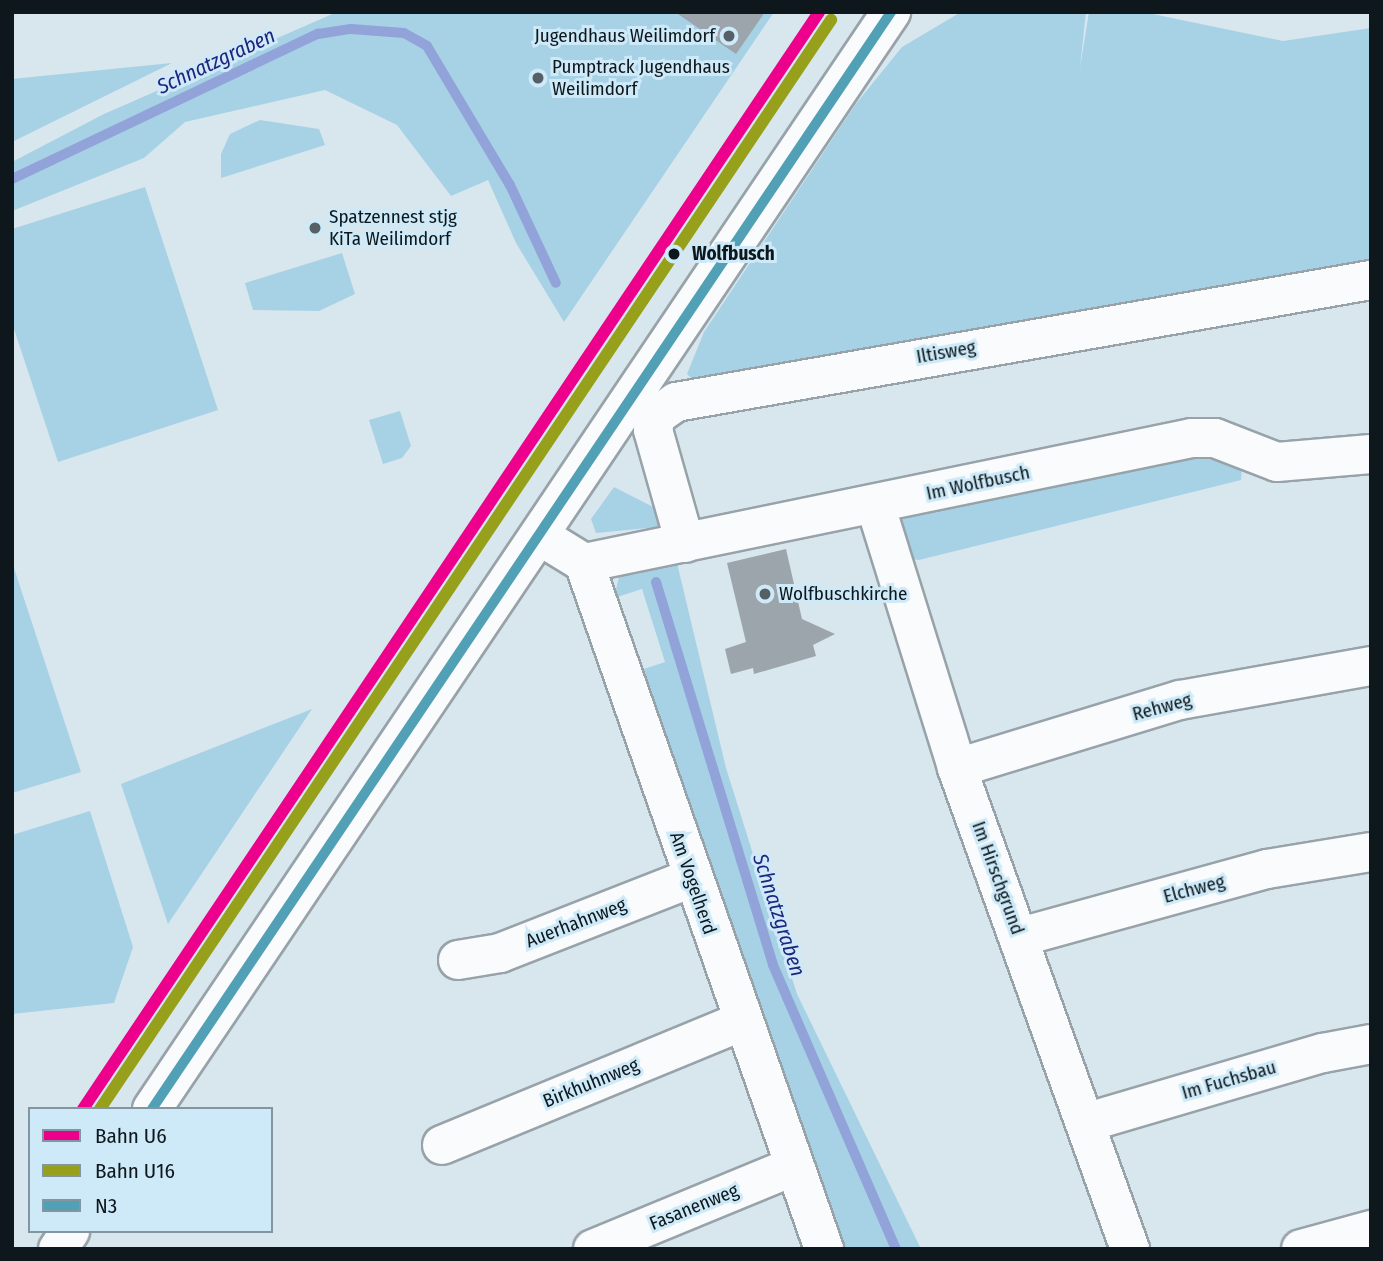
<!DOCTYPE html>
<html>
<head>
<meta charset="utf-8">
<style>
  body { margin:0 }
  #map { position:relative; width:1383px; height:1261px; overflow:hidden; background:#d8e6ee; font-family:"Fira Sans Condensed",sans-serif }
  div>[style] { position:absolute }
  .green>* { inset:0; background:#a7d2e5 }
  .stream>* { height:10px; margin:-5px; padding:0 5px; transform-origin:5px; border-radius:5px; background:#92a3da }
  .building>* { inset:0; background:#9ca5ac }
  .roads { filter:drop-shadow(2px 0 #97a2a9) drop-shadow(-2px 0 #97a2a9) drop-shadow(0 2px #97a2a9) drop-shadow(0 -2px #97a2a9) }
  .minor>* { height:38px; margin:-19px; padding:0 19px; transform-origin:19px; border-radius:19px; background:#f9fbfc }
  .major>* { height:38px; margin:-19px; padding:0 19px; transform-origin:19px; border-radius:19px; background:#f9fbfc }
  .bus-1>* { height:10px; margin:-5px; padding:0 5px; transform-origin:5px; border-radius:5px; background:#52a0b6 }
  .rail-1>* { height:12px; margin:-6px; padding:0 6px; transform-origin:6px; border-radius:6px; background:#ec008c }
  .rail-2>* { height:12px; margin:-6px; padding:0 6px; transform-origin:6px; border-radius:6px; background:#97a01a }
  .dots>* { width:19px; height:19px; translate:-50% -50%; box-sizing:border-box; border:4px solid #ceeaf8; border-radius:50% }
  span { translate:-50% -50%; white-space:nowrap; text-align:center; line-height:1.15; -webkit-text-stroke:6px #ceeaf8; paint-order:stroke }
  .poi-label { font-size:19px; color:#0d171c }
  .right { translate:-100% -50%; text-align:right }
  .left { translate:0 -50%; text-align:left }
  .stop-label { font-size:19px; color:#0d171c; font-weight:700 }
  .street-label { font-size:19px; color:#0d171c }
  .water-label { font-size:21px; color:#21247d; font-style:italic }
  .frame { position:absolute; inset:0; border:14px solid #0d171c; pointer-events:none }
  .legend { position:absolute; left:28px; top:1107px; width:245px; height:126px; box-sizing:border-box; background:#ceeaf8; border:2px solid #8196a0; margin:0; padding:9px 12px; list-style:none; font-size:21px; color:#0d171c }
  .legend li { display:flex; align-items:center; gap:14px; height:35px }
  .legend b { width:35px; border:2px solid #8196a0 }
</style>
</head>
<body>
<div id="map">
  <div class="green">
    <div style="clip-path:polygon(337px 12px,774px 12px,564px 322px,516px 243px,488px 180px,451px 196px,397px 125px,325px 90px,185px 122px,144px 158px,12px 211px,12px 162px,104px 114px)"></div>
    <div style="clip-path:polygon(961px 12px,1086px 12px,1080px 68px,1089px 12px,1143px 12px,1283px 41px,1371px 28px,1371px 283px,706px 393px,687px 374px,704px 332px,855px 105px,902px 47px)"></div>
    <div style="clip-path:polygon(172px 63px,12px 142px,12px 79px)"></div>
    <div style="clip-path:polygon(260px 120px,319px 129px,325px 145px,221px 178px,221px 154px,230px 134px)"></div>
    <div style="clip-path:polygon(145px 187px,218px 410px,58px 462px,12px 323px,12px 229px)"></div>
    <div style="clip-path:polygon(342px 253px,355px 294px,319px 311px,253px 310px,245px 283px)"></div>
    <div style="clip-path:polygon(400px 411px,411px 446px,402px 458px,383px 464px,369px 420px)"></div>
    <div style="clip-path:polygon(1210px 456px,1242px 466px,1241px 480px,919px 560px,906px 558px,897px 523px,907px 514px)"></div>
    <div style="clip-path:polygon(614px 487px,665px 513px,658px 527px,596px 533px,591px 519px)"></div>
    <div style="clip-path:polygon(12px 562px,81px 772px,12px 793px)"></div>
    <div style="clip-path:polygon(677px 563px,726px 768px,797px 994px,921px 1249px,840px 1249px,638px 671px,665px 662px,642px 589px,614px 598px,619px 577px)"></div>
    <div style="clip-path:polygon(312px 709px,168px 924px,121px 784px)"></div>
    <div style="clip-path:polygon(90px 811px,133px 947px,114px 1003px,12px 1014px,12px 835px)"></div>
  </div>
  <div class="stream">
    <div style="left:12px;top:179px;width:339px;rotate:-25.4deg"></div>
    <div style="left:318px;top:34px;width:33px;rotate:-9deg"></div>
    <div style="left:351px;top:29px;width:53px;rotate:4.3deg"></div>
    <div style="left:404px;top:33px;width:26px;rotate:29deg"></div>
    <div style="left:427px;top:46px;width:162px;rotate:59.2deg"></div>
    <div style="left:510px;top:185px;width:108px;rotate:64.9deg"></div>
    <div style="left:656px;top:582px;width:400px;rotate:73deg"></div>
    <div style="left:773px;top:965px;width:309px;rotate:66.6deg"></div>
  </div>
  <div class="building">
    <div style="clip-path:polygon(675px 12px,765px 12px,736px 54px)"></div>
    <div style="clip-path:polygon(786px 549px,802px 619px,835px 634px,813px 645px,816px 656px,754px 674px,753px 668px,731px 674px,725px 649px,746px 642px,727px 563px)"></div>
  </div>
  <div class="roads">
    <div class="minor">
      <div style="left:875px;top:504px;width:276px;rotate:72.7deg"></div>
      <div style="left:957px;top:768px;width:511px;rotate:70.22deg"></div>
      <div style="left:540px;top:536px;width:52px;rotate:31.5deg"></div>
      <div style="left:584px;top:563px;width:727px;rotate:70.72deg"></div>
      <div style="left:685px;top:543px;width:117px;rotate:-105.8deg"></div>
      <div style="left:653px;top:430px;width:14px;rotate:-78deg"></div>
      <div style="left:656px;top:416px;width:24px;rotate:-35deg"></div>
      <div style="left:676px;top:402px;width:706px;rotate:-9.96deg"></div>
      <div style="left:584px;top:563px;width:621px;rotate:-11.62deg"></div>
      <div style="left:1192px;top:438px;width:23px"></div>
      <div style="left:1215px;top:438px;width:66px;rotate:21.2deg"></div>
      <div style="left:1277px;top:462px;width:94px;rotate:-4.9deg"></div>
      <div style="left:957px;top:768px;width:233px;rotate:-17deg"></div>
      <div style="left:1180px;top:700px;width:194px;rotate:-10.1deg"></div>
      <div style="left:1020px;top:937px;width:256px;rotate:-15.4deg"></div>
      <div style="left:1267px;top:869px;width:105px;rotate:-9.3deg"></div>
      <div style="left:458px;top:960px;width:43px;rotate:-9.5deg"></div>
      <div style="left:500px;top:953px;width:205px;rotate:-21.4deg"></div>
      <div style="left:1088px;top:1122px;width:245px;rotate:-16.4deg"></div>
      <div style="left:1323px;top:1053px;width:49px;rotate:-10.6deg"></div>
      <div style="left:442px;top:1145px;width:323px;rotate:-22.4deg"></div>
      <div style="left:593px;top:1249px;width:217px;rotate:-22.4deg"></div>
      <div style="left:1301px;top:1249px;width:73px;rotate:-15.2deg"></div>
    </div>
    <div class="major">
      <div style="left:152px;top:1109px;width:1323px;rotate:-56.03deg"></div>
      <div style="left:58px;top:1249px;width:22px;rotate:-56deg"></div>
    </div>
  </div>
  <div class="bus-1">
    <div style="left:152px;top:1109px;width:1323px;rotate:-56.03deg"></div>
  </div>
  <div class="rail-1">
    <div style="left:83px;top:1109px;width:1321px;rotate:-56.14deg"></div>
  </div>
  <div class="rail-2">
    <div style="left:100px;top:1109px;width:1312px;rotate:-56.13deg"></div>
  </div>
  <div class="dots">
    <div style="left:729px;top:36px;background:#545f66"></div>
    <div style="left:538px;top:78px;background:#545f66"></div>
    <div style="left:315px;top:228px;background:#545f66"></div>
    <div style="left:674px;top:254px;background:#0d171c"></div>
    <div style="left:765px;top:594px;background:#545f66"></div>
  </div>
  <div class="poi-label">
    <span class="right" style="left:715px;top:36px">Jugendhaus Weilimdorf</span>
    <span class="left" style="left:552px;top:78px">Pumptrack Jugendhaus<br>Weilimdorf</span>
    <span class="left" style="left:329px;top:228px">Spatzennest stjg<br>KiTa Weilimdorf</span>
    <span class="left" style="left:779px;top:594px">Wolfbuschkirche</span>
  </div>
  <div class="stop-label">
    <span class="left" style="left:692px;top:254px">Wolfbusch</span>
  </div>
  <div class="street-label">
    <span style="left:946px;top:352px;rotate:-10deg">Iltisweg</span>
    <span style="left:978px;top:483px;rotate:-12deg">Im Wolfbusch</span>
    <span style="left:1162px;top:707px;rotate:-15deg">Rehweg</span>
    <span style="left:998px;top:878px;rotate:70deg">Im Hirschgrund</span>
    <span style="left:693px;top:883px;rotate:71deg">Am Vogelherd</span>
    <span style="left:1194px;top:889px;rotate:-15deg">Elchweg</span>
    <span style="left:576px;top:923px;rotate:-21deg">Auerhahnweg</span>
    <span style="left:1229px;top:1080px;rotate:-16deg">Im Fuchsbau</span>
    <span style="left:591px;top:1083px;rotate:-22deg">Birkhuhnweg</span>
    <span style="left:694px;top:1207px;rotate:-22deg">Fasanenweg</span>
  </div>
  <div class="water-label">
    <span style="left:216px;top:61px;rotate:-25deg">Schnatzgraben</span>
    <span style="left:779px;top:915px;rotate:72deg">Schnatzgraben</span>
  </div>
  <div class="frame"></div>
  <ul class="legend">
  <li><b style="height:9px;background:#ec008c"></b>Bahn U6</li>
  <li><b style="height:9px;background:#97a01a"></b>Bahn U16</li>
  <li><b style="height:9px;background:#52a0b6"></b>N3</li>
  </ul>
</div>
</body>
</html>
